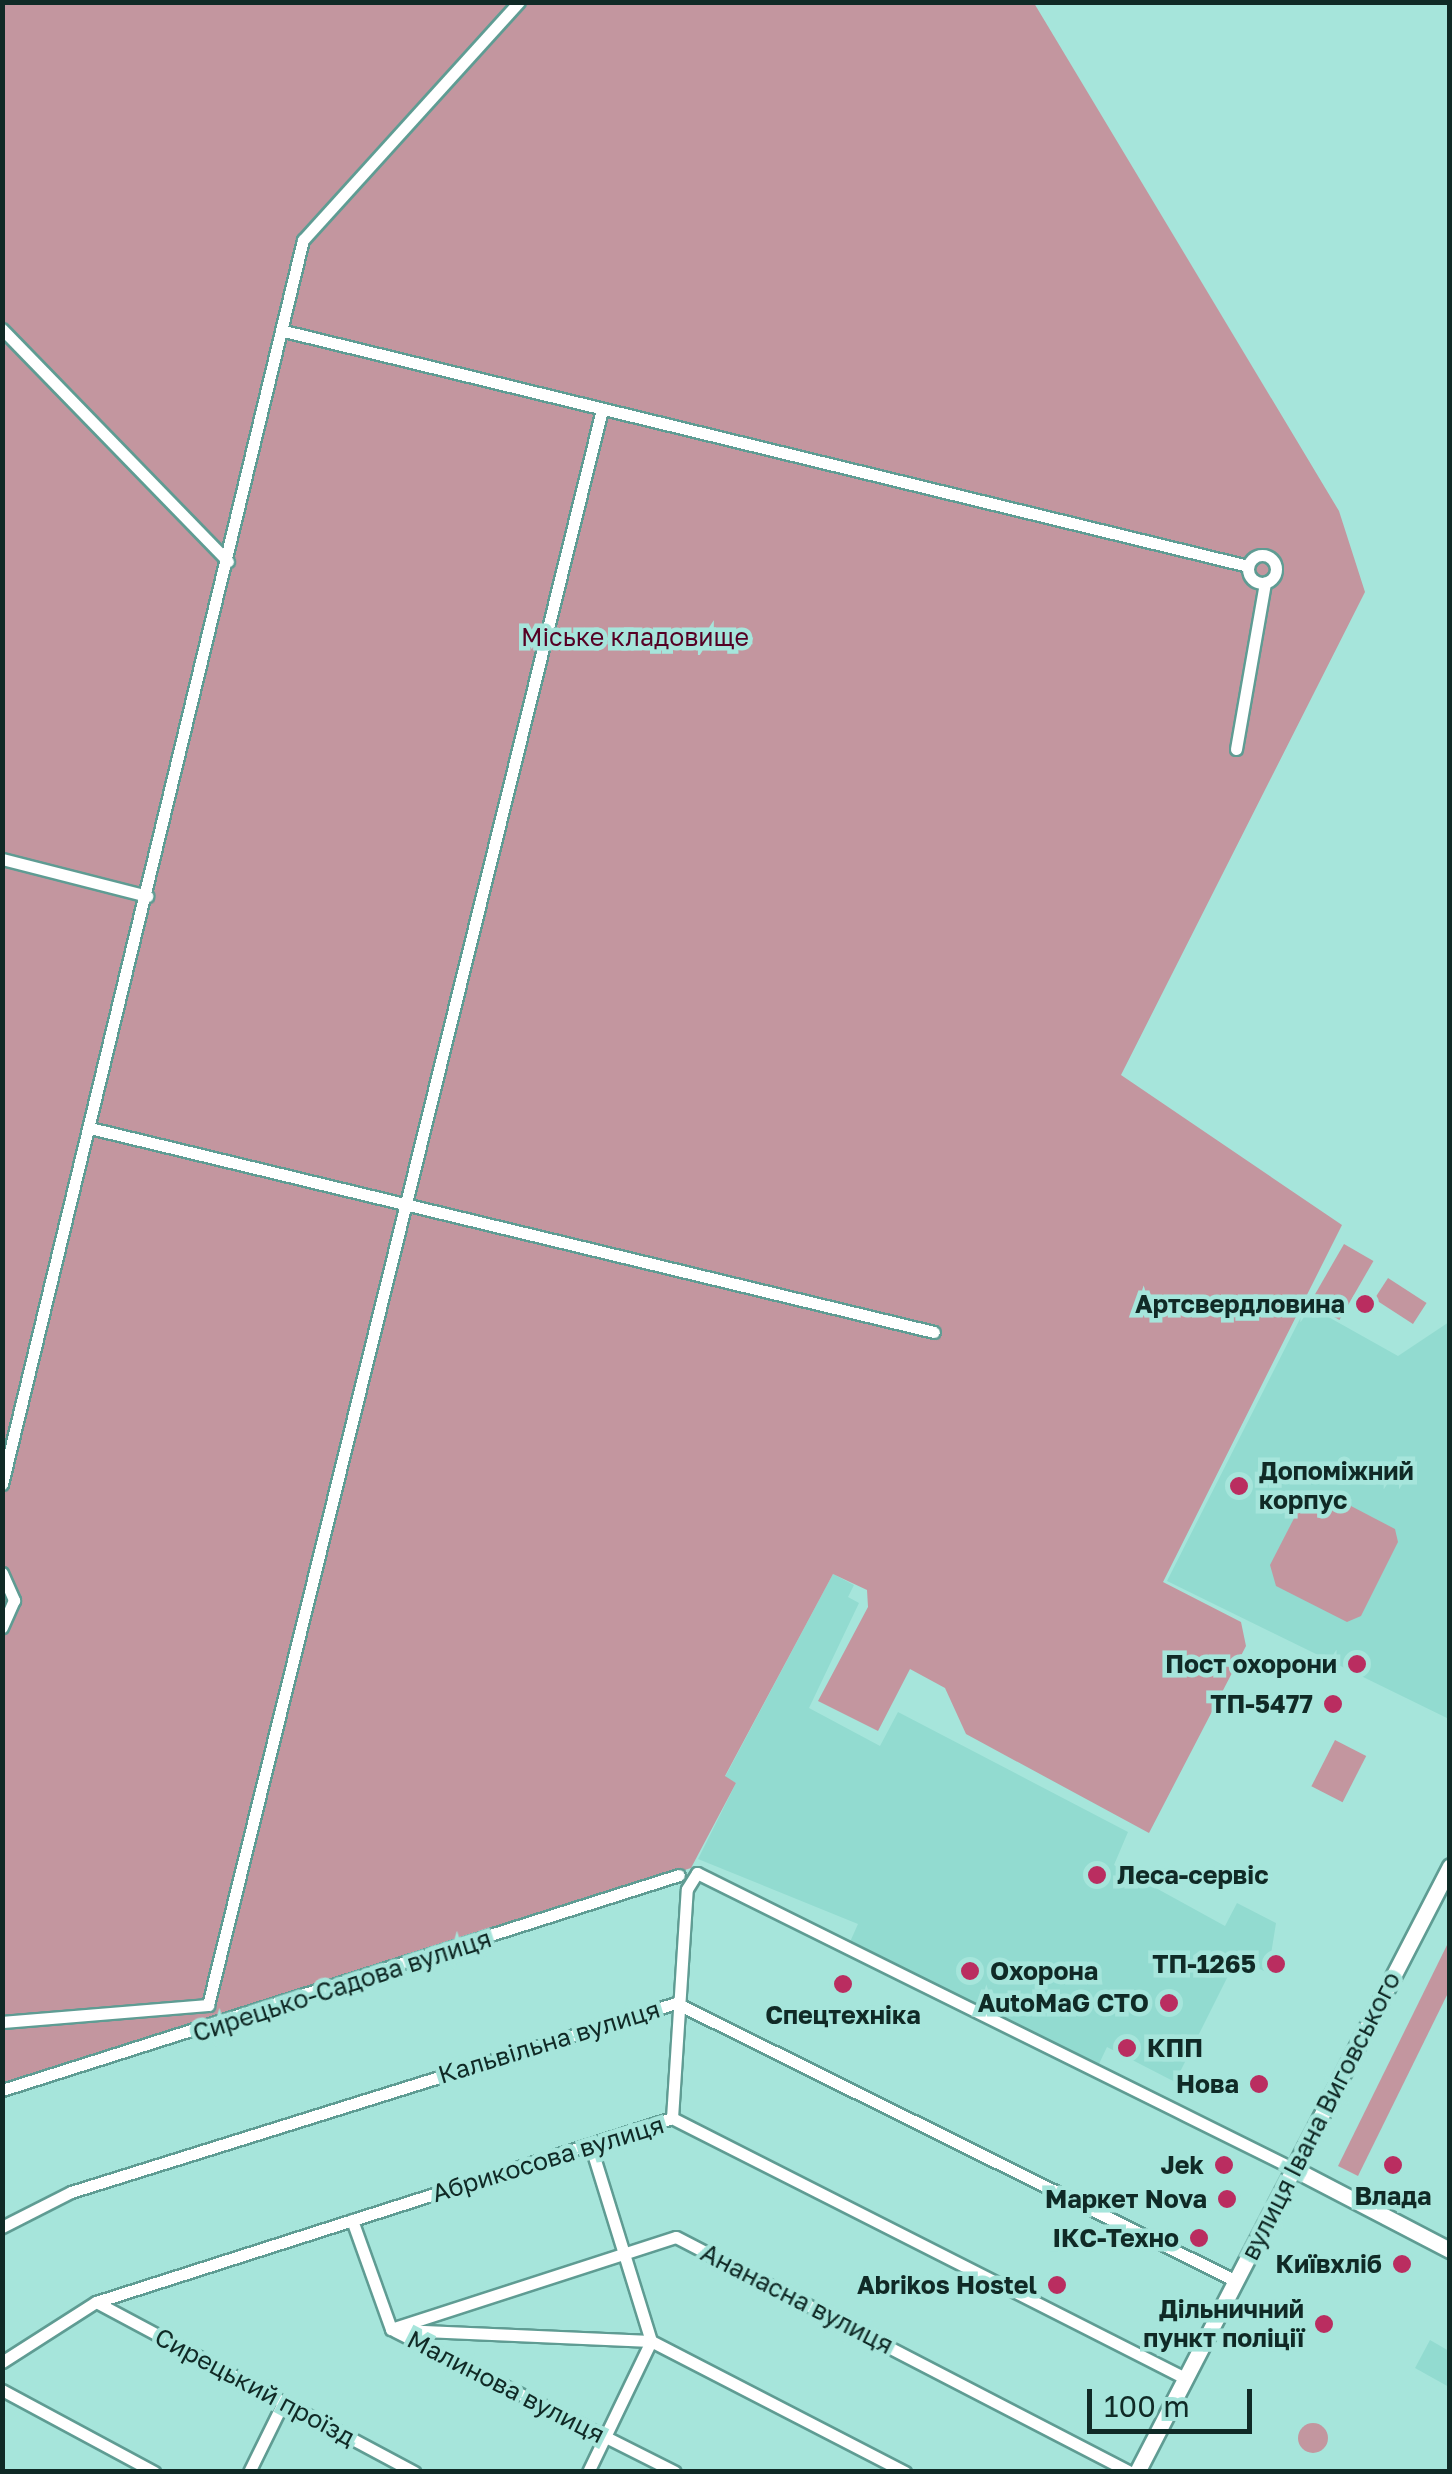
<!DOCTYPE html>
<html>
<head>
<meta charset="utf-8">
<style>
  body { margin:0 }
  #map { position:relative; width:1452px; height:2474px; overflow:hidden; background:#a6e5db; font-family:"Golos Text",sans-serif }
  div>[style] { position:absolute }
  .built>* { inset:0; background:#92dbd0 }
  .green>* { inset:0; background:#c3969f; transform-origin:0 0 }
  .round { border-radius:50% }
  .roads { filter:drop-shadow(2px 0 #5f9c93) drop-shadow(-2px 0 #5f9c93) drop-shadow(0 2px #5f9c93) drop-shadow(0 -2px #5f9c93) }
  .street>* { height:11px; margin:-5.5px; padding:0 5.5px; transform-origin:5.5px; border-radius:5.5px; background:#fff }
  .street>.ring { margin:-5.5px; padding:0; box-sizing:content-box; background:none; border:11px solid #fff; border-radius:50% }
  .secondary>* { height:15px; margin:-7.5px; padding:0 7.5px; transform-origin:7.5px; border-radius:7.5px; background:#fff }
  .dots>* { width:28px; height:28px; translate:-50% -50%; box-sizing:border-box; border:5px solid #a6e5db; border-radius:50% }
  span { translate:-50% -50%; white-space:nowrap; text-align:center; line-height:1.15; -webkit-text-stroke:9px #a6e5db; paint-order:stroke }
  .park-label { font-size:25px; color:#550024 }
  .poi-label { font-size:25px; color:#102a26; font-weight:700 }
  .right { translate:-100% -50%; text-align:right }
  .left { translate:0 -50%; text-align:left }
  .street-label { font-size:25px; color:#102a26 }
  .frame { position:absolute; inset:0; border:5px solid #102a26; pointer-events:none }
  .scale { position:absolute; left:1087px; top:2389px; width:165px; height:45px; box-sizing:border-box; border:5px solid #102a26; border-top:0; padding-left:12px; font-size:30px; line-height:35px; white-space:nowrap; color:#102a26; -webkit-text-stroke:8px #a6e5db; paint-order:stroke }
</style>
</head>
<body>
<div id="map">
  <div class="built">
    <div style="clip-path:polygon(1307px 1305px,1398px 1356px,1449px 1322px,1449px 1719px,1167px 1581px)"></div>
    <div style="clip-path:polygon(833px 1574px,854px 1585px,848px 1597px,859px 1603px,809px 1708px,880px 1746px,898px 1712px,1128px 1832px,1114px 1865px,1225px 1926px,1237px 1903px,1276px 1923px,1268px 1973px,1237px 1958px,1175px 2082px,1107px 2047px,1098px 2066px,850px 1942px,858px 1924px,698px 1859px,736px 1783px,725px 1777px)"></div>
    <div style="clip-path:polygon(1430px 2340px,1449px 2351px,1449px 2387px,1415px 2368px)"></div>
  </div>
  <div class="green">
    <div style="clip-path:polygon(3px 3px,1034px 3px,1339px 511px,1365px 592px,1121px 1075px,1342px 1225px,1163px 1582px,1241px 1622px,1246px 1646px,1149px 1833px,966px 1734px,945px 1688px,910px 1669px,878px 1731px,818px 1701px,868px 1607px,867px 1590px,833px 1574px,725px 1776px,736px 1783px,691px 1868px,3px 2084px)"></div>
    <div style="left:1344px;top:1244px;width:34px;height:68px;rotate:30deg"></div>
    <div style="left:1388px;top:1278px;width:46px;height:25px;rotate:33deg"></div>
    <div style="clip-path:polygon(1328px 1494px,1395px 1529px,1398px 1542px,1361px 1616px,1347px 1622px,1276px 1586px,1270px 1565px,1306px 1495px)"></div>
    <div style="left:1335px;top:1740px;width:35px;height:52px;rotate:27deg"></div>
    <div style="clip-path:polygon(1449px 1941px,1449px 1991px,1358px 2176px,1338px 2166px)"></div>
    <div class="round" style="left:1298px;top:2423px;width:30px;height:30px"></div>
  </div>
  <div class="roads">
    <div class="street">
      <div style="left:2px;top:329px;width:324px;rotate:45.8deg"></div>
      <div style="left:284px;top:331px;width:992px;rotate:13.7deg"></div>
      <div class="ring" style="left:1248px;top:555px;width:17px;height:17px"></div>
      <div style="left:1236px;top:749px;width:169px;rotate:-80.1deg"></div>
      <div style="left:2px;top:859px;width:150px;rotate:14.3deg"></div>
      <div style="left:90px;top:1128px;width:868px;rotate:13.59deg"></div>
      <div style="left:2px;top:1484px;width:1280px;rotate:-76.4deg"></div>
      <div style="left:303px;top:240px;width:321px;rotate:-47.8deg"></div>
      <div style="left:2px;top:1573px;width:30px;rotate:66deg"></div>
      <div style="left:14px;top:1600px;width:30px;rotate:114deg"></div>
      <div style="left:2px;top:2022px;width:207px;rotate:-4.7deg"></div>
      <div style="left:208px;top:2005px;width:1644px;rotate:-76.13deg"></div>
      <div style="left:2px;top:2090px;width:710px;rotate:-17.62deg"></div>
      <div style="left:672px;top:2118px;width:229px;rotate:-86.3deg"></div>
      <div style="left:687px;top:1889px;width:19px;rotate:-58deg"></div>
      <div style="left:697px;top:1873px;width:669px;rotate:26.37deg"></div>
      <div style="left:352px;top:2220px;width:116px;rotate:70.3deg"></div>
      <div style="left:2px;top:2227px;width:77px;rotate:-26.9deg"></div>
      <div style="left:71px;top:2192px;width:634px;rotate:-17.35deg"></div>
      <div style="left:676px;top:2003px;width:625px;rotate:26.4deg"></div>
      <div style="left:96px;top:2302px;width:361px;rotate:28.1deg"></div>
      <div style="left:391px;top:2329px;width:299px;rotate:-17.9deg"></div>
      <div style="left:676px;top:2237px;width:511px;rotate:27.37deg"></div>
      <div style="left:401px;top:2330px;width:250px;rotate:2.5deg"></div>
      <div style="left:651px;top:2341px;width:286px;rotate:27.3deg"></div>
      <div style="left:395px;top:2331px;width:313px;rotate:26.7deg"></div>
      <div style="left:2px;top:2362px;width:112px;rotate:-32.6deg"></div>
      <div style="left:96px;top:2302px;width:605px;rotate:-17.72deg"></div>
      <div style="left:672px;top:2118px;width:575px;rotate:26.88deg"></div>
      <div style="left:2px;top:2390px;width:173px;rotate:28.3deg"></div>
      <div style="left:249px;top:2472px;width:77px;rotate:-63.8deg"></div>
      <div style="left:588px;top:2472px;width:145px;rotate:-64.3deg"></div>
      <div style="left:651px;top:2341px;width:206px;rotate:-107.2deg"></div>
    </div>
    <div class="secondary">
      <div style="left:1296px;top:2170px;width:174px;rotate:27.5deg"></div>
      <div style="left:1137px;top:2472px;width:682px;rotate:-62.68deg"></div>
    </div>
  </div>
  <div class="dots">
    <div style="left:1365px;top:1304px;background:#ba2d60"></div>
    <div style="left:1239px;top:1486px;background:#ba2d60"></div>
    <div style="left:1357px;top:1664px;background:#ba2d60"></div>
    <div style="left:1333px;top:1704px;background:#ba2d60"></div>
    <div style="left:1097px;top:1875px;background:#ba2d60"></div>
    <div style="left:1276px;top:1964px;background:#ba2d60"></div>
    <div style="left:970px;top:1971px;background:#ba2d60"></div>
    <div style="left:843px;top:1984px;background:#ba2d60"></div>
    <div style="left:1169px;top:2003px;background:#ba2d60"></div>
    <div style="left:1127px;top:2048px;background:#ba2d60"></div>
    <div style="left:1259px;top:2084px;background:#ba2d60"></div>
    <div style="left:1224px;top:2165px;background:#ba2d60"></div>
    <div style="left:1393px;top:2165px;background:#ba2d60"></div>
    <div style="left:1227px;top:2199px;background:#ba2d60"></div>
    <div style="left:1199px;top:2238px;background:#ba2d60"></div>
    <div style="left:1402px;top:2264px;background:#ba2d60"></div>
    <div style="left:1057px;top:2285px;background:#ba2d60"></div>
    <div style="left:1324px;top:2324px;background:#ba2d60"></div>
  </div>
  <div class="park-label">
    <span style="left:635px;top:637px">Міське кладовище</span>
  </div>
  <div class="poi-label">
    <span class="right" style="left:1345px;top:1304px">Артсвердловина</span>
    <span class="left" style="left:1259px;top:1486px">Допоміжний<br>корпус</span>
    <span class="right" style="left:1337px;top:1664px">Пост охорони</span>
    <span class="right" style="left:1313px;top:1704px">ТП-5477</span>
    <span class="left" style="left:1117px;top:1875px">Леса-сервіс</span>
    <span class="right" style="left:1256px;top:1964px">ТП-1265</span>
    <span class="left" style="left:990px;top:1971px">Охорона</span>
    <span class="right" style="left:1149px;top:2003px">AutoMaG СТО</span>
    <span style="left:843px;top:2015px">Спецтехніка</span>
    <span class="left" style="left:1147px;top:2048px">КПП</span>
    <span class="right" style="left:1239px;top:2084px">Нова</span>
    <span class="right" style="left:1204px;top:2165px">Jek</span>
    <span style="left:1393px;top:2196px">Влада</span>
    <span class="right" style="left:1207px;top:2199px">Маркет Nova</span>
    <span class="right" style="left:1179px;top:2238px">ІКС-Техно</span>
    <span class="right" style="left:1382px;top:2264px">Київхліб</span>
    <span class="right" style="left:1037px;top:2285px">Abrikos Hostel</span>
    <span class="right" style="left:1304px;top:2324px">Дільничний<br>пункт поліції</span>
  </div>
  <div class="street-label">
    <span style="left:342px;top:1986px;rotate:-18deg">Сирецько-Садова вулиця</span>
    <span style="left:549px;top:2042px;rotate:-17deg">Кальвільна вулиця</span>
    <span style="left:1321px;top:2116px;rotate:-63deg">вулиця Івана Виговського</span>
    <span style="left:548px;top:2159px;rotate:-17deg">Абрикосова вулиця</span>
    <span style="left:797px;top:2299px;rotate:27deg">Ананасна вулиця</span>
    <span style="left:255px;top:2387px;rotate:28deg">Сирецький проїзд</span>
    <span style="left:506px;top:2387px;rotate:27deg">Малинова вулиця</span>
  </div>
  <div class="frame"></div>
  <div class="scale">100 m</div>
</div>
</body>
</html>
